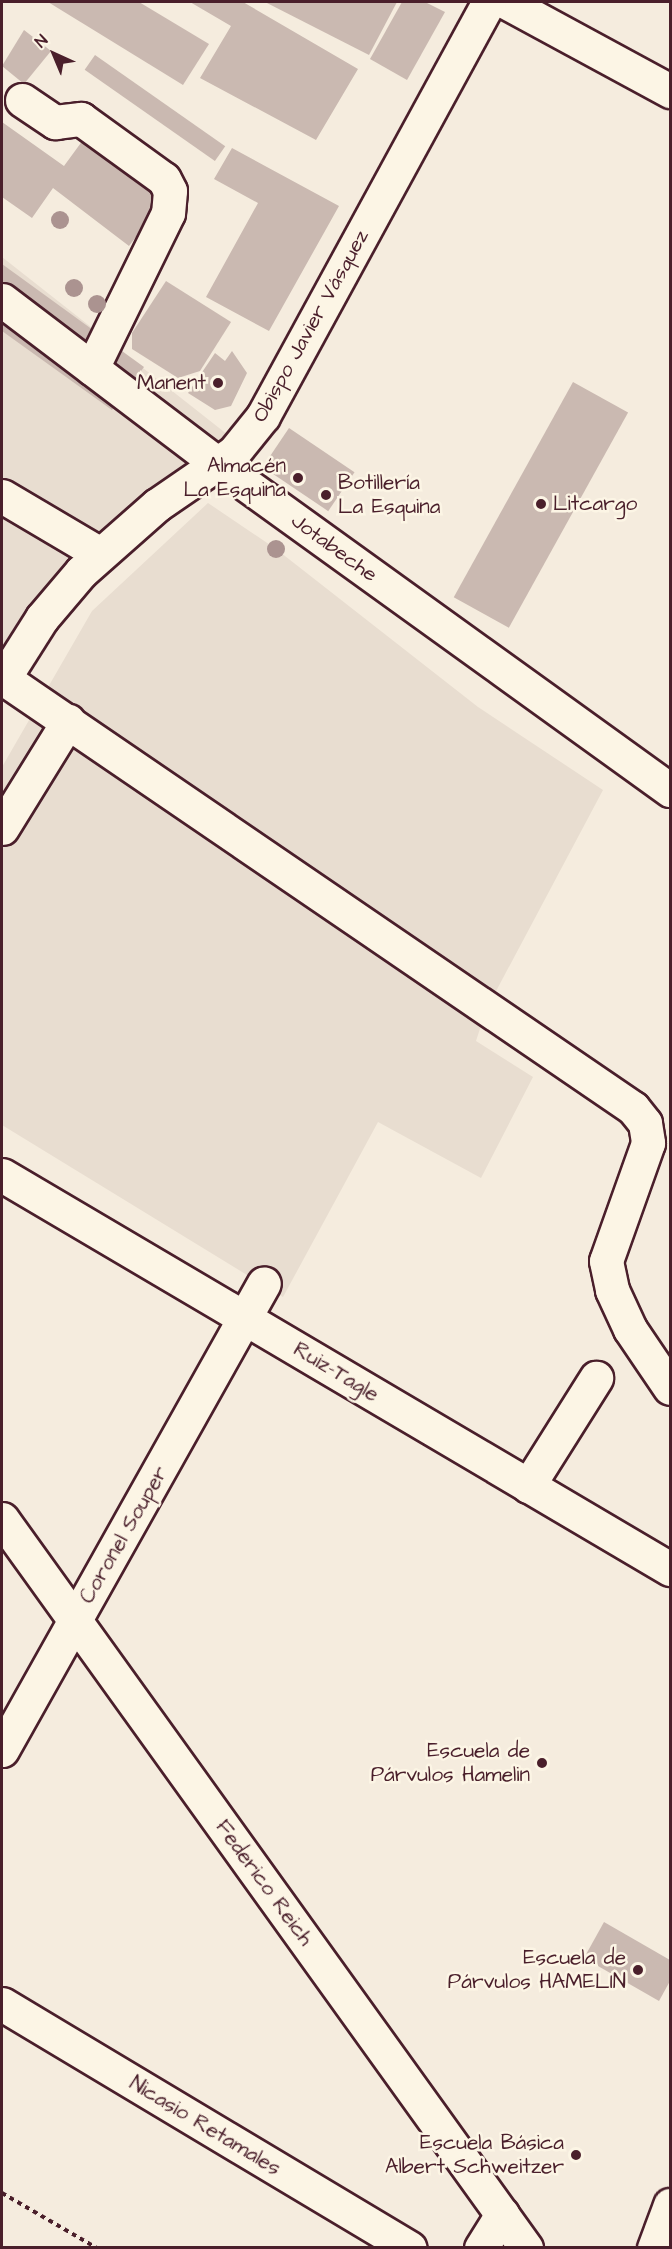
<!DOCTYPE html>
<html>
<head>
<meta charset="utf-8">
<style>
  body { margin:0 }
  #map { position:relative; width:672px; height:2249px; overflow:hidden; background:#f5ecde; font-family:"Architects Daughter",sans-serif }
  div>[style] { position:absolute }
  .built>* { inset:0; background:#e8ddd0 }
  .building>* { inset:0; background:#cab9b1; transform-origin:0 0 }
  .path>* { height:4px; margin-top:-2px; transform-origin:0; background:repeating-linear-gradient(90deg,#4a1f2b 0 4.5px,transparent 0 9px) }
  .roads { filter:drop-shadow(2px 0 #4a1f2b) drop-shadow(-2px 0 #4a1f2b) drop-shadow(0 2px #4a1f2b) drop-shadow(0 -2px #4a1f2b) }
  .minor>* { height:33px; margin:-16.5px; padding:0 16.5px; transform-origin:16.5px; border-radius:16.5px; background:#fcf5e5 }
  .trees>* { width:18px; height:18px; margin:-9px; border-radius:50%; background:#ab9390 }
  .dots>* { width:16px; height:16px; translate:-50% -50%; box-sizing:border-box; border:3px solid #fcf5e5; border-radius:50% }
  span { translate:-50% -50%; white-space:nowrap; text-align:center; line-height:1.15; -webkit-text-stroke:5px #fcf5e5; paint-order:stroke }
  .street-label { font-size:21px; color:#4a1f2b }
  .poi-label { font-size:21px; color:#4a1f2b }
  .right { translate:-100% -50%; text-align:right }
  .left { translate:0 -50%; text-align:left }
  .frame { position:absolute; inset:0; border:3px solid #4a1f2b; pointer-events:none }
  .north { position:absolute; left:24px; top:24px; width:60px; height:60px; -webkit-text-stroke:4px #fcf5e5; paint-order:stroke; rotate:316deg; font-size:16px; font-weight:700; line-height:24px; text-align:center; color:#4a1f2b }
  .north::after { content:''; display:block; margin:auto; width:21px; height:27px; background:#4a1f2b; clip-path:polygon(50% 0,100% 100%,50% 72%,0 100%) }
</style>
</head>
<body>
<div id="map">
  <div class="built">
    <div style="clip-path:polygon(2px 257px,242px 446px,113px 537px,2px 693px)"></div>
    <div style="clip-path:polygon(208px 503px,276px 549px,478px 707px,603px 790px,486px 1010px,476px 1041px,533px 1077px,481px 1178px,378px 1122px,283px 1297px,2px 1125px,2px 767px,92px 611px)"></div>
  </div>
  <div class="building">
    <div style="clip-path:polygon(48px 2px,139px 2px,209px 44px,183px 85px)"></div>
    <div style="clip-path:polygon(190px 2px,243px 2px,358px 69px,316px 140px,200px 78px,231px 26px)"></div>
    <div style="clip-path:polygon(265px 2px,397px 2px,369px 55px)"></div>
    <div style="clip-path:polygon(402px 2px,425px 2px,445px 12px,407px 80px,370px 59px)"></div>
    <div style="clip-path:polygon(24px 30px,51px 51px,24px 84px,2px 66px)"></div>
    <div style="left:95px;top:55px;width:159px;height:18px;rotate:35deg"></div>
    <div style="clip-path:polygon(2px 122px,64px 166px,83px 140px,164px 200px,129px 246px,53px 188px,32px 218px,2px 197px)"></div>
    <div style="clip-path:polygon(232px 148px,339px 206px,269px 331px,206px 297px,258px 203px,214px 179px)"></div>
    <div style="clip-path:polygon(2px 264px,144px 367px,112px 410px,2px 331px)"></div>
    <div style="clip-path:polygon(166px 281px,231px 322px,200px 371px,178px 378px,132px 349px,132px 333px)"></div>
    <div style="clip-path:polygon(232px 351px,247px 373px,231px 406px,215px 410px,188px 393px,215px 353px,225px 361px)"></div>
    <div style="left:573px;top:382px;width:63px;height:246px;rotate:29deg"></div>
    <div style="left:289px;top:428px;width:79px;height:47px;rotate:34deg"></div>
    <div style="clip-path:polygon(604px 1922px,670px 1960px,670px 1981px,659px 2001px,584px 1958px)"></div>
  </div>
  <div class="path">
    <div style="left:2px;top:2193px;width:110px;rotate:30.1deg"></div>
  </div>
  <div class="roads">
    <div class="minor">
      <div style="left:506px;top:2px;width:187px;rotate:28.5deg"></div>
      <div style="left:22px;top:100px;width:40px;rotate:34deg"></div>
      <div style="left:55px;top:122px;width:26px;rotate:-7deg"></div>
      <div style="left:81px;top:119px;width:102px;rotate:35.9deg"></div>
      <div style="left:164px;top:179px;width:13px;rotate:63deg"></div>
      <div style="left:170px;top:191px;width:22px;rotate:95deg"></div>
      <div style="left:168px;top:213px;width:173px;rotate:116.1deg"></div>
      <div style="left:2px;top:300px;width:273px;rotate:37.2deg"></div>
      <div style="left:219px;top:465px;width:556px;rotate:35.78deg"></div>
      <div style="left:2px;top:496px;width:114px;rotate:30.6deg"></div>
      <div style="left:3px;top:678px;width:763px;rotate:34.32deg"></div>
      <div style="left:633px;top:1108px;width:19px;rotate:51deg"></div>
      <div style="left:645px;top:1123px;width:20px;rotate:81deg"></div>
      <div style="left:648px;top:1143px;width:125px;rotate:109.6deg"></div>
      <div style="left:606px;top:1261px;width:30px;rotate:78deg"></div>
      <div style="left:612px;top:1290px;width:43px;rotate:65.2deg"></div>
      <div style="left:630px;top:1329px;width:71px;rotate:55.9deg"></div>
      <div style="left:2px;top:681px;width:75px;rotate:-57.6deg"></div>
      <div style="left:42px;top:618px;width:60px;rotate:-49.7deg"></div>
      <div style="left:81px;top:572px;width:101px;rotate:-41.4deg"></div>
      <div style="left:157px;top:505px;width:93px;rotate:-34.5deg"></div>
      <div style="left:234px;top:452px;width:46px;rotate:-51.1deg"></div>
      <div style="left:263px;top:416px;width:472px;rotate:-61.4deg"></div>
      <div style="left:2px;top:828px;width:126px;rotate:-58.3deg"></div>
      <div style="left:2px;top:1175px;width:776px;rotate:30.53deg"></div>
      <div style="left:528px;top:1486px;width:128px;rotate:-57.8deg"></div>
      <div style="left:2px;top:1519px;width:898px;rotate:54.29deg"></div>
      <div style="left:2px;top:1750px;width:535px;rotate:-60.71deg"></div>
      <div style="left:2px;top:2004px;width:475px;rotate:30.9deg"></div>
      <div style="left:481px;top:2248px;width:40px;rotate:-58deg"></div>
      <div style="left:654px;top:2248px;width:46px;rotate:-69.6deg"></div>
    </div>
  </div>
  <div class="trees">
    <div style="left:60px;top:220px"></div>
    <div style="left:74px;top:288px"></div>
    <div style="left:97px;top:304px"></div>
    <div style="left:276px;top:549px"></div>
  </div>
  <div class="dots">
    <div style="left:218px;top:383px;background:#4a1f2b"></div>
    <div style="left:298px;top:478px;background:#4a1f2b"></div>
    <div style="left:326px;top:495px;background:#4a1f2b"></div>
    <div style="left:541px;top:504px;background:#4a1f2b"></div>
    <div style="left:542px;top:1763px;background:#4a1f2b"></div>
    <div style="left:638px;top:1970px;background:#4a1f2b"></div>
    <div style="left:576px;top:2155px;background:#4a1f2b"></div>
  </div>
  <div class="street-label">
    <span style="left:311px;top:326px;rotate:-61deg">Obispo Javier Vásquez</span>
    <span style="left:334px;top:548px;rotate:36deg">Jotabeche</span>
    <span style="left:336px;top:1372px;rotate:31deg">Ruiz-Tagle</span>
    <span style="left:124px;top:1535px;rotate:-60deg">Coronel Souper</span>
    <span style="left:264px;top:1883px;rotate:54deg">Federico Reich</span>
    <span style="left:205px;top:2126px;rotate:31deg">Nicasio Retamales</span>
  </div>
  <div class="poi-label">
    <span class="right" style="left:206px;top:383px">Manent</span>
    <span class="right" style="left:286px;top:478px">Almacén<br>La Esquina</span>
    <span class="left" style="left:338px;top:495px">Botillería<br>La Esquina</span>
    <span class="left" style="left:553px;top:504px">Litcargo</span>
    <span class="right" style="left:530px;top:1763px">Escuela de<br>Párvulos Hamelin</span>
    <span class="right" style="left:626px;top:1970px">Escuela de<br>Párvulos HAMELIN</span>
    <span class="right" style="left:564px;top:2155px">Escuela Básica<br>Albert Schweitzer</span>
  </div>
  <div class="frame"></div>
  <div class="north">N</div>
</div>
</body>
</html>
